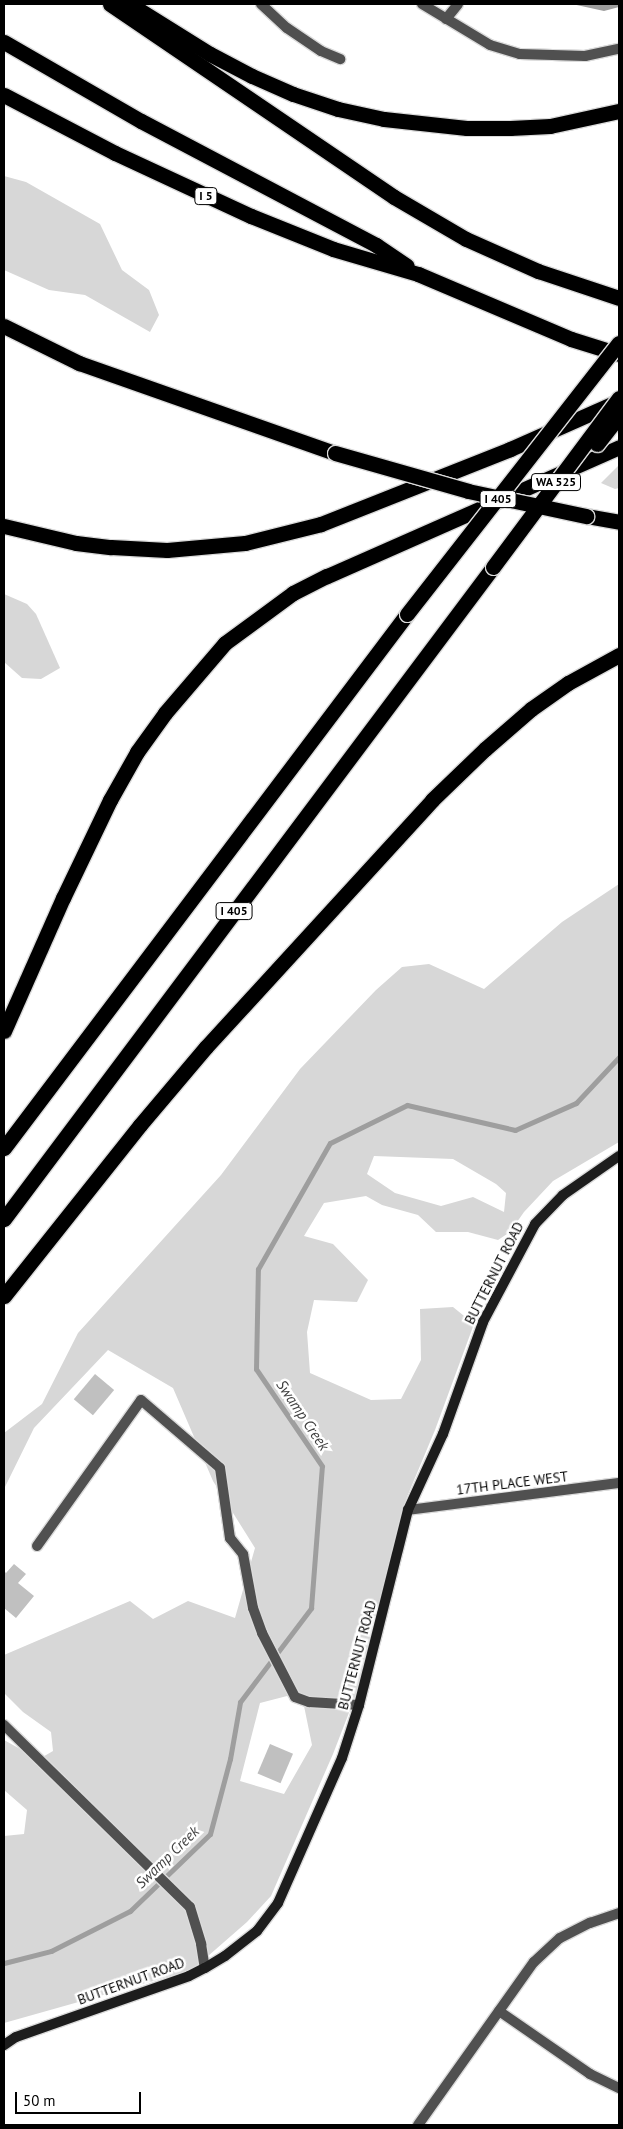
<!DOCTYPE html>
<html>
<head>
<meta charset="utf-8">
<style>
  body { margin:0 }
  #map { position:relative; width:623px; height:2129px; overflow:hidden; background:#fff; font-family:"PT Sans",sans-serif }
  div>[style] { position:absolute }
  .green>* { inset:0; background:#d7d7d7 }
  .water>* { inset:0; background:#9e9e9e }
  .stream>* { height:5px; margin:-2.5px; padding:0 2.5px; transform-origin:2.5px; border-radius:2.5px; background:#9e9e9e }
  .building>* { inset:0; background:#c0c0c0; transform-origin:0 0 }
  .roads { filter:drop-shadow(1px 0 #dbdbdb) drop-shadow(-1px 0 #dbdbdb) drop-shadow(0 1px #dbdbdb) drop-shadow(0 -1px #dbdbdb) }
  .lane>* { height:10px; margin:-5px; padding:0 5px; transform-origin:5px; border-radius:5px; background:#505050 }
  .street>* { height:10px; margin:-5px; padding:0 5px; transform-origin:5px; border-radius:5px; background:#505050 }
  .secondary>* { height:10px; margin:-5px; padding:0 5px; transform-origin:5px; border-radius:5px; background:#1d1d1d }
  .highway>* { height:15px; margin:-7.5px; padding:0 7.5px; transform-origin:7.5px; border-radius:7.5px; background:#000 }
  .bridges { filter:drop-shadow(1px 0 #dbdbdb) drop-shadow(-1px 0 #dbdbdb) drop-shadow(0 1px #dbdbdb) drop-shadow(0 -1px #dbdbdb) }
  .highway-bridge>* { height:15px; margin:-7.5px; padding:0 7.5px; transform-origin:7.5px; border-radius:7.5px; background:#000 }
  span { translate:-50% -50%; white-space:nowrap; text-align:center; line-height:1.15; -webkit-text-stroke:5px #fff; paint-order:stroke }
  .shield-label span { padding:1px 4px; background:#fff; border:1px solid; border-radius:4px; -webkit-text-stroke-width:0 }
  .shield-label { font-size:12px; color:#000; font-weight:700 }
  .street-label { font-size:14px; color:#000 }
  .water-label { font-size:15px; color:#3f3f3f; font-style:italic }
  .frame { position:absolute; inset:0; border:5px solid #000; pointer-events:none }
  .scale { position:absolute; left:15px; top:2092px; width:126px; height:22px; box-sizing:border-box; border:2px solid #000; border-top:0; padding-left:6px; font-size:15px; line-height:18px; white-space:nowrap; color:#000; -webkit-text-stroke:4px #fff; paint-order:stroke }
</style>
</head>
<body>
<div id="map">
  <div class="green">
    <div style="clip-path:polygon(4px 176px,26px 182px,100px 224px,122px 270px,149px 290px,159px 315px,150px 332px,85px 295px,49px 290px,4px 270px)"></div>
    <div style="clip-path:polygon(619px 465px,619px 488px,615px 489px,601px 483px)"></div>
    <div style="clip-path:polygon(4px 594px,27px 604px,36px 614px,60px 668px,41px 679px,22px 678px,4px 662px)"></div>
    <div style="clip-path:polygon(evenodd,619px 884px,619px 1142px,553px 1181px,524px 1212px,510px 1232px,498px 1240px,468px 1232px,436px 1232px,418px 1215px,382px 1205px,366px 1196px,324px 1203px,304px 1236px,333px 1244px,368px 1280px,357px 1302px,314px 1300px,307px 1332px,310px 1373px,371px 1400px,401px 1399px,421px 1360px,420px 1309px,453px 1307px,474px 1324px,435px 1430px,407px 1497px,357px 1692px,333px 1754px,271px 1896px,247px 1922px,192px 1970px,4px 2023px,4px 1836px,24px 1834px,27px 1810px,4px 1790px,4px 1740px,22px 1750px,34px 1762px,53px 1751px,51px 1732px,23px 1712px,4px 1693px,4px 1655px,130px 1601px,153px 1619px,188px 1601px,235px 1618px,255px 1548px,213px 1481px,173px 1388px,108px 1350px,34px 1428px,4px 1489px,4px 1433px,42px 1404px,78px 1333px,221px 1175px,300px 1069px,376px 990px,402px 967px,429px 964px,484px 989px,562px 922px,619px 884px,374px 1156px,453px 1159px,496px 1184px,506px 1193px,504px 1212px,473px 1197px,441px 1206px,395px 1193px,367px 1174px,374px 1156px,619px 884px,287px 1696px,304px 1706px,312px 1745px,284px 1794px,240px 1781px,260px 1703px,287px 1696px)"></div>
  </div>
  <div class="water">
    <div style="clip-path:polygon(572px 4px,619px 4px,619px 7px,604px 11px)"></div>
  </div>
  <div class="stream">
    <div style="left:4px;top:1963px;width:49px;rotate:-14.3deg"></div>
    <div style="left:51px;top:1951px;width:89px;rotate:-26.9deg"></div>
    <div style="left:130px;top:1911px;width:111px;rotate:-43.9deg"></div>
    <div style="left:210px;top:1834px;width:78px;rotate:-75.1deg"></div>
    <div style="left:230px;top:1759px;width:58px;rotate:-80deg"></div>
    <div style="left:240px;top:1702px;width:118px;rotate:-52.9deg"></div>
    <div style="left:311px;top:1608px;width:142px;rotate:-85.6deg"></div>
    <div style="left:322px;top:1466px;width:117px;rotate:-124.2deg"></div>
    <div style="left:256px;top:1369px;width:100px;rotate:-88.9deg"></div>
    <div style="left:258px;top:1269px;width:145px;rotate:-60.3deg"></div>
    <div style="left:330px;top:1143px;width:86px;rotate:-26.3deg"></div>
    <div style="left:407px;top:1105px;width:111px;rotate:13deg"></div>
    <div style="left:515px;top:1130px;width:67px;rotate:-23.9deg"></div>
    <div style="left:576px;top:1103px;width:63px;rotate:-46.9deg"></div>
  </div>
  <div class="building">
    <div style="left:95px;top:1374px;width:25px;height:33px;rotate:40deg"></div>
    <div style="clip-path:polygon(14px 1564px,26px 1574px,18px 1583px,34px 1596px,16px 1618px,4px 1608px,4px 1571px,6px 1573px)"></div>
    <div style="left:270px;top:1744px;width:25px;height:32px;rotate:23deg"></div>
  </div>
  <div class="roads">
    <div class="lane">
      <div style="left:261px;top:4px;width:35px;rotate:43deg"></div>
      <div style="left:287px;top:28px;width:41px;rotate:34.1deg"></div>
      <div style="left:321px;top:51px;width:21px;rotate:23deg"></div>
      <div style="left:4px;top:1725px;width:260px;rotate:44.4deg"></div>
      <div style="left:190px;top:1907px;width:39px;rotate:73deg"></div>
      <div style="left:201px;top:1944px;width:24px;rotate:81deg"></div>
    </div>
    <div class="street">
      <div style="left:422px;top:4px;width:79px;rotate:31.1deg"></div>
      <div style="left:490px;top:45px;width:31px;rotate:17deg"></div>
      <div style="left:520px;top:54px;width:65px;rotate:1.8deg"></div>
      <div style="left:585px;top:56px;width:35px;rotate:-12deg"></div>
      <div style="left:446px;top:19px;width:19px;rotate:-51deg"></div>
      <div style="left:408px;top:1510px;width:213px;rotate:-7.3deg"></div>
      <div style="left:37px;top:1546px;width:179px;rotate:-54.5deg"></div>
      <div style="left:141px;top:1400px;width:104px;rotate:40.7deg"></div>
      <div style="left:220px;top:1468px;width:71px;rotate:81.9deg"></div>
      <div style="left:230px;top:1538px;width:21px;rotate:51deg"></div>
      <div style="left:243px;top:1554px;width:55px;rotate:79.5deg"></div>
      <div style="left:253px;top:1608px;width:27px;rotate:70deg"></div>
      <div style="left:262px;top:1633px;width:72px;rotate:62.7deg"></div>
      <div style="left:295px;top:1697px;width:15px;rotate:20deg"></div>
      <div style="left:309px;top:1702px;width:50px;rotate:3.4deg"></div>
      <div style="left:499px;top:2011px;width:111px;rotate:34.7deg"></div>
      <div style="left:590px;top:2074px;width:32px;rotate:26deg"></div>
      <div style="left:418px;top:2125px;width:200px;rotate:-54.6deg"></div>
      <div style="left:534px;top:1962px;width:35px;rotate:-43deg"></div>
      <div style="left:560px;top:1938px;width:34px;rotate:-27deg"></div>
      <div style="left:590px;top:1923px;width:31px;rotate:-19deg"></div>
    </div>
    <div class="secondary">
      <div style="left:4px;top:2045px;width:14px;rotate:-34deg"></div>
      <div style="left:16px;top:2037px;width:183px;rotate:-19.4deg"></div>
      <div style="left:189px;top:1976px;width:18px;rotate:-27deg"></div>
      <div style="left:205px;top:1968px;width:23px;rotate:-31deg"></div>
      <div style="left:225px;top:1956px;width:41px;rotate:-38deg"></div>
      <div style="left:257px;top:1931px;width:35px;rotate:-53deg"></div>
      <div style="left:278px;top:1903px;width:158px;rotate:-66.2deg"></div>
      <div style="left:342px;top:1758px;width:56px;rotate:-72.2deg"></div>
      <div style="left:359px;top:1705px;width:201px;rotate:-75.9deg"></div>
      <div style="left:408px;top:1510px;width:84px;rotate:-65.3deg"></div>
      <div style="left:443px;top:1434px;width:119px;rotate:-70.3deg"></div>
      <div style="left:483px;top:1322px;width:111px;rotate:-62deg"></div>
      <div style="left:535px;top:1224px;width:40px;rotate:-46deg"></div>
      <div style="left:563px;top:1195px;width:68px;rotate:-34.9deg"></div>
    </div>
    <div class="highway">
      <div style="left:110px;top:4px;width:343px;rotate:34.2deg"></div>
      <div style="left:394px;top:197px;width:83px;rotate:30.3deg"></div>
      <div style="left:466px;top:239px;width:79px;rotate:24deg"></div>
      <div style="left:538px;top:271px;width:85px;rotate:18.4deg"></div>
      <div style="left:130px;top:4px;width:94px;rotate:32deg"></div>
      <div style="left:210px;top:54px;width:47px;rotate:27.6deg"></div>
      <div style="left:252px;top:76px;width:45px;rotate:23.7deg"></div>
      <div style="left:293px;top:94px;width:47px;rotate:18.4deg"></div>
      <div style="left:338px;top:109px;width:47px;rotate:12.3deg"></div>
      <div style="left:384px;top:119px;width:83px;rotate:6.2deg"></div>
      <div style="left:467px;top:128px;width:43px"></div>
      <div style="left:510px;top:128px;width:40px;rotate:-2.9deg"></div>
      <div style="left:550px;top:126px;width:71px;rotate:-12.3deg"></div>
      <div style="left:4px;top:42px;width:158px;rotate:30deg"></div>
      <div style="left:141px;top:121px;width:266px;rotate:27.8deg"></div>
      <div style="left:376px;top:245px;width:37px;rotate:34deg"></div>
      <div style="left:4px;top:95px;width:125px;rotate:27.6deg"></div>
      <div style="left:115px;top:153px;width:150px;rotate:24.9deg"></div>
      <div style="left:251px;top:216px;width:88px;rotate:21.9deg"></div>
      <div style="left:333px;top:249px;width:89px;rotate:16.4deg"></div>
      <div style="left:418px;top:274px;width:166px;rotate:23deg"></div>
      <div style="left:571px;top:339px;width:50px;rotate:17.4deg"></div>
      <div style="left:4px;top:326px;width:84px;rotate:26.3deg"></div>
      <div style="left:79px;top:363px;width:271px;rotate:19.4deg"></div>
      <div style="left:586px;top:516px;width:34px;rotate:10deg"></div>
      <div style="left:4px;top:526px;width:74px;rotate:13.3deg"></div>
      <div style="left:76px;top:543px;width:35px;rotate:7deg"></div>
      <div style="left:111px;top:547px;width:56px;rotate:3.1deg"></div>
      <div style="left:167px;top:550px;width:78px;rotate:-5.1deg"></div>
      <div style="left:245px;top:543px;width:78px;rotate:-14deg"></div>
      <div style="left:321px;top:524px;width:203px;rotate:-21.6deg"></div>
      <div style="left:510px;top:449px;width:119px;rotate:-23.8deg"></div>
      <div style="left:4px;top:1031px;width:145px;rotate:-66.1deg"></div>
      <div style="left:63px;top:898px;width:109px;rotate:-64.4deg"></div>
      <div style="left:110px;top:800px;width:55px;rotate:-60.6deg"></div>
      <div style="left:137px;top:752px;width:48px;rotate:-54.3deg"></div>
      <div style="left:165px;top:713px;width:92px;rotate:-49.4deg"></div>
      <div style="left:225px;top:643px;width:84px;rotate:-36.3deg"></div>
      <div style="left:293px;top:593px;width:38px;rotate:-27deg"></div>
      <div style="left:327px;top:576px;width:319px;rotate:-23.8deg"></div>
      <div style="left:4px;top:1148px;width:669px;rotate:-52.96deg"></div>
      <div style="left:4px;top:1219px;width:815px;rotate:-53.13deg"></div>
      <div style="left:4px;top:1296px;width:218px;rotate:-51.5deg"></div>
      <div style="left:140px;top:1125px;width:102px;rotate:-49.8deg"></div>
      <div style="left:206px;top:1047px;width:335px;rotate:-47.5deg"></div>
      <div style="left:432px;top:800px;width:74px;rotate:-43.9deg"></div>
      <div style="left:485px;top:749px;width:61px;rotate:-41deg"></div>
      <div style="left:531px;top:709px;width:45px;rotate:-35.1deg"></div>
      <div style="left:568px;top:683px;width:58px;rotate:-28.8deg"></div>
    </div>
  </div>
  <div class="bridges">
    <div class="highway-bridge">
      <div style="left:597px;top:444px;width:36px;rotate:-52deg"></div>
      <div style="left:335px;top:453px;width:138px;rotate:15.9deg"></div>
      <div style="left:468px;top:491px;width:121px;rotate:12deg"></div>
      <div style="left:493px;top:567px;width:211px;rotate:-53.3deg"></div>
      <div style="left:407px;top:614px;width:344px;rotate:-52deg"></div>
    </div>
  </div>
  <div class="shield-label">
    <span style="left:206px;top:196px">I 5</span>
    <span style="left:556px;top:482px">WA 525</span>
    <span style="left:498px;top:499px">I 405</span>
    <span style="left:234px;top:911px">I 405</span>
  </div>
  <div class="street-label">
    <span style="left:494px;top:1273px;rotate:-63deg">BUTTERNUT ROAD</span>
    <span style="left:512px;top:1483px;rotate:-7deg">17TH PLACE WEST</span>
    <span style="left:357px;top:1655px;rotate:-75deg">BUTTERNUT ROAD</span>
    <span style="left:131px;top:1981px;rotate:-20deg">BUTTERNUT ROAD</span>
  </div>
  <div class="water-label">
    <span style="left:303px;top:1415px;rotate:56deg">Swamp Creek</span>
    <span style="left:167px;top:1857px;rotate:-44deg">Swamp Creek</span>
  </div>
  <div class="frame"></div>
  <div class="scale">50 m</div>
</div>
</body>
</html>
